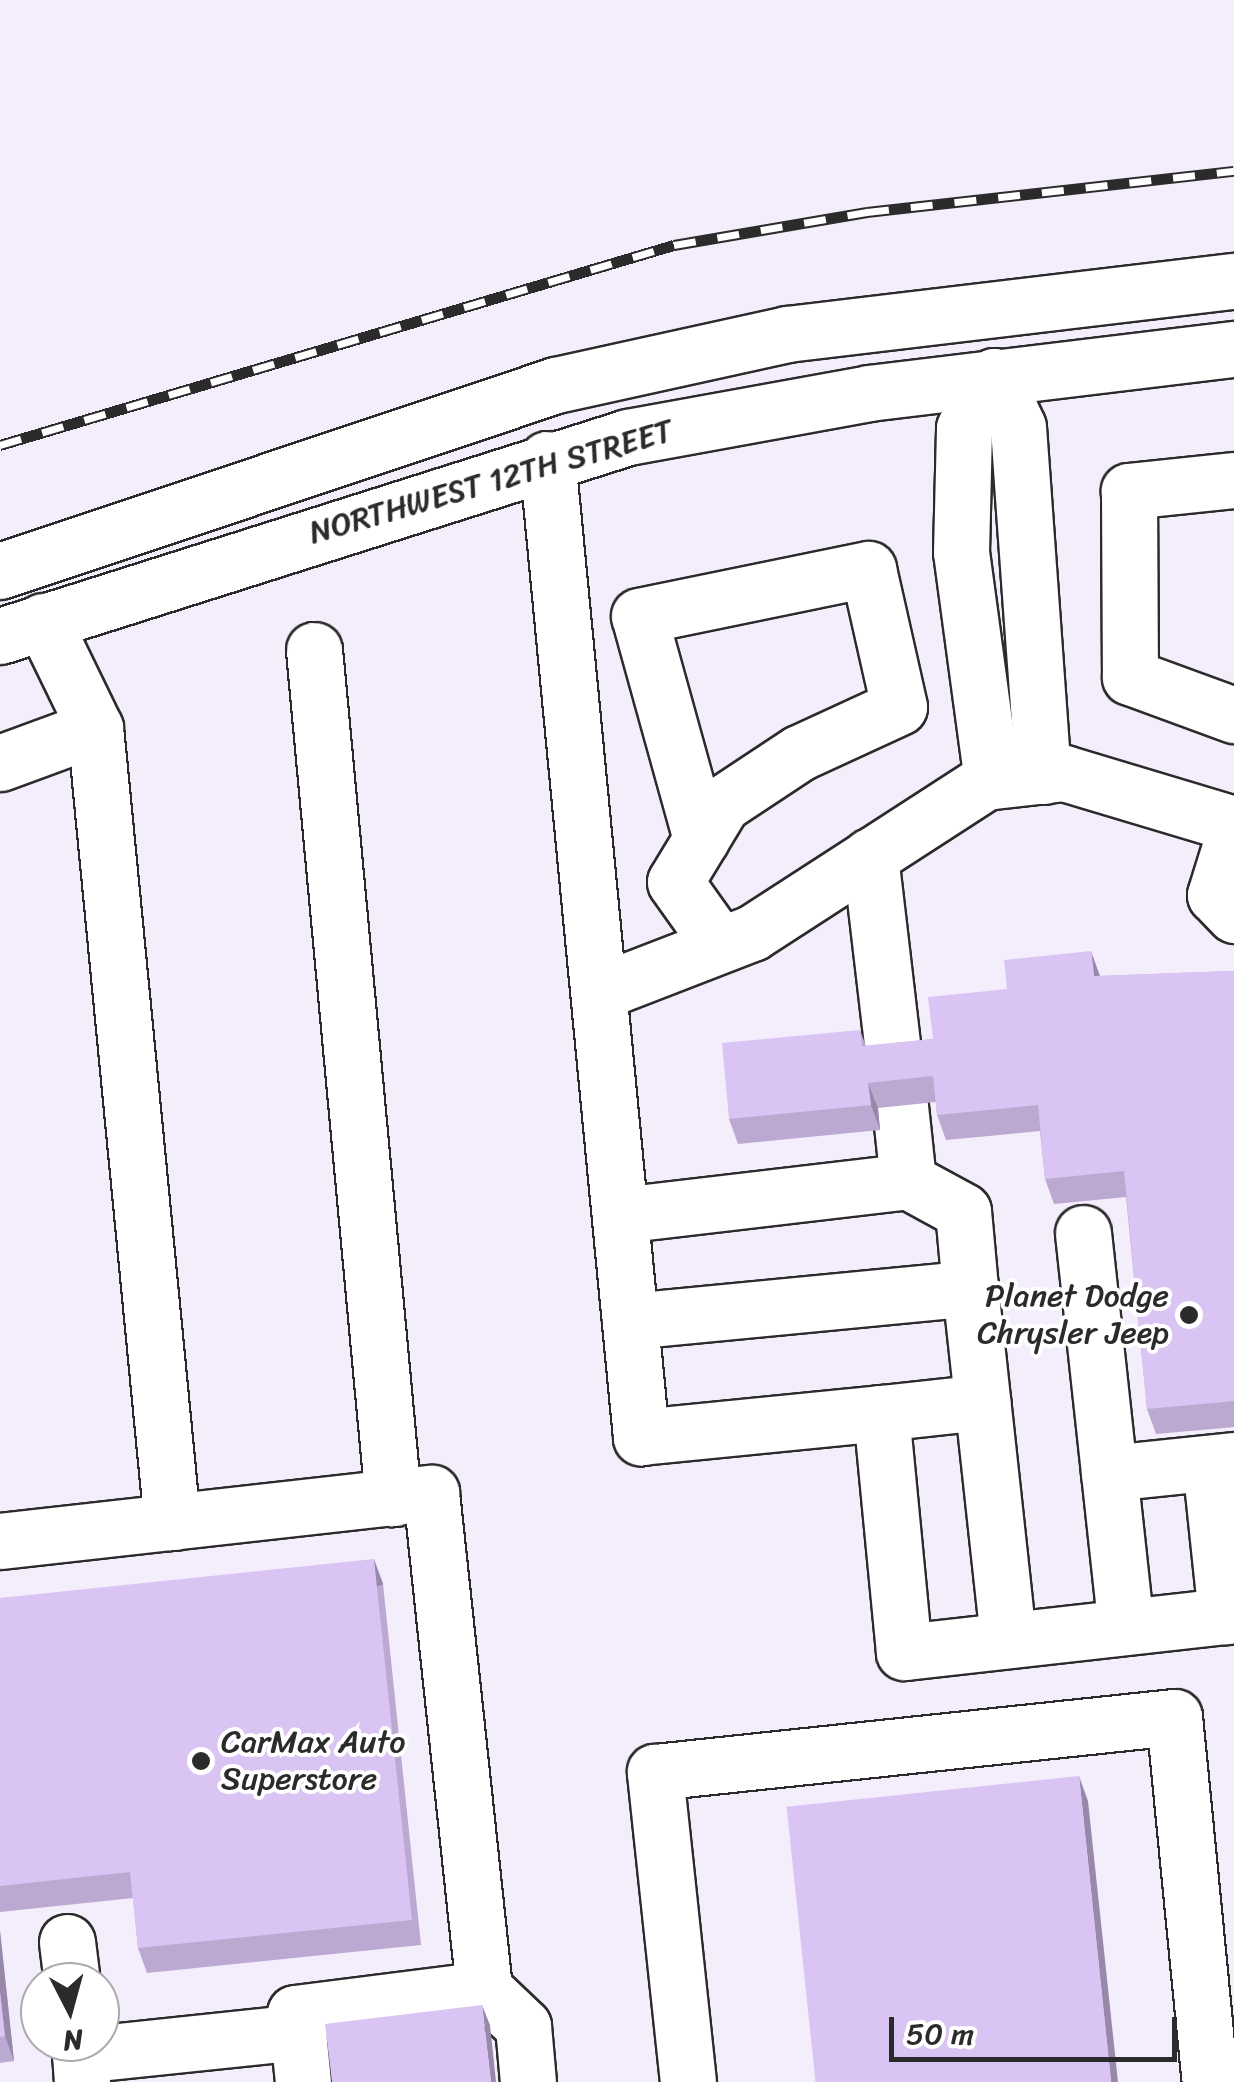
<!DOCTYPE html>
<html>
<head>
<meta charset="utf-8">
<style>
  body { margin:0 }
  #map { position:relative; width:1234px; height:2082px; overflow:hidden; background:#f4edfc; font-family:Sriracha,sans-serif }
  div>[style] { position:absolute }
  .roads { filter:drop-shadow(2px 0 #2b2b2b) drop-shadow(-2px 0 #2b2b2b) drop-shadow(0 2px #2b2b2b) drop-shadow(0 -2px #2b2b2b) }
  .minor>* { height:55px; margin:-27.5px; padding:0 27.5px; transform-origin:27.5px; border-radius:27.5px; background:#fff }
  .major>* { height:55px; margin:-27.5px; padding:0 27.5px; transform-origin:27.5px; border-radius:27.5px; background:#fff }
  .rail>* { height:11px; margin-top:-5.5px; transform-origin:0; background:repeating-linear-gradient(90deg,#fff 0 22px,#2b2b2b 0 44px); box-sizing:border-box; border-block:2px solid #2b2b2b }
  .wall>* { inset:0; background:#bba9d2 }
  .shaded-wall>* { inset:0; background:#9889ab; transform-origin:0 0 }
  .building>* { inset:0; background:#d9c4f4; transform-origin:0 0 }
  .dots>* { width:28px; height:28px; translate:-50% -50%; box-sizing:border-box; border:5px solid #fff; border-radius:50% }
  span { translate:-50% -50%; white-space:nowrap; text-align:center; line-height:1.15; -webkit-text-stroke:8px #fff; paint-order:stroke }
  .street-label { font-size:32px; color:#2b2b2b }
  .poi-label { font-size:32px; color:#2b2b2b }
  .right { translate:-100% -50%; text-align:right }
  .left { translate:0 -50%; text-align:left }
  .north { position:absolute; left:20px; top:1962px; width:100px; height:100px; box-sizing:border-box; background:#fff; border:2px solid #aaa; border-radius:50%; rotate:174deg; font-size:28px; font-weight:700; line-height:40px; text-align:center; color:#2b2b2b }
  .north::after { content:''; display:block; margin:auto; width:35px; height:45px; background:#2b2b2b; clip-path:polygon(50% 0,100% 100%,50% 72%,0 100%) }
  .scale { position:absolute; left:889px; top:2017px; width:288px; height:45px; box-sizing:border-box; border:5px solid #2b2b2b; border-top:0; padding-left:12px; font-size:30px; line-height:35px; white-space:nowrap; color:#2b2b2b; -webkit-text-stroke:8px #fff; paint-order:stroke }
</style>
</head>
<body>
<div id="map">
  <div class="roads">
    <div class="minor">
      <div style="left:994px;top:376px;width:56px;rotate:64.8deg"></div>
      <div style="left:1018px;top:427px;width:350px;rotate:85.9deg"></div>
      <div style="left:547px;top:459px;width:983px;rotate:84.51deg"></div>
      <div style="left:641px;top:1437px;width:241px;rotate:-5.7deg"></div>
      <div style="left:881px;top:1413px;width:240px;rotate:84.5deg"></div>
      <div style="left:904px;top:1652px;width:332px;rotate:-6.4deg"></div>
      <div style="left:1234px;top:480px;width:106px;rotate:174deg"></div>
      <div style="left:1129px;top:491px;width:186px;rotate:89.7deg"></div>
      <div style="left:1130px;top:677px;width:111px;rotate:20.1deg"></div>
      <div style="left:43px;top:621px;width:119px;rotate:64.1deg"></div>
      <div style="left:95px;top:728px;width:798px;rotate:84.46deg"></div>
      <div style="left:314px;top:650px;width:852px;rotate:84.68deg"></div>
      <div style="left:0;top:763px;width:101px;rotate:-20.2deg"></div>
      <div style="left:992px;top:781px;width:231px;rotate:-97.7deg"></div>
      <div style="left:961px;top:552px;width:124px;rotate:-88.6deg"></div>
      <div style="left:964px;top:428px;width:60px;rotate:-60deg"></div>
      <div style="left:1234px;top:834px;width:64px;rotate:107.3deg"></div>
      <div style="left:1215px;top:895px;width:28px;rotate:46deg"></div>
      <div style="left:701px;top:839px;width:231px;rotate:-105.5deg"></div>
      <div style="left:639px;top:616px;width:234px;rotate:-11.6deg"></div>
      <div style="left:868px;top:569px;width:141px;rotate:77.3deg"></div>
      <div style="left:899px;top:707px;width:110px;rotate:155.3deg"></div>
      <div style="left:799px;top:753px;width:92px;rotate:146.5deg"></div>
      <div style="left:722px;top:804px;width:41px;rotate:121deg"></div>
      <div style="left:701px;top:839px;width:50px;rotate:121.2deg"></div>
      <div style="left:675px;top:882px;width:77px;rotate:54.5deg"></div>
      <div style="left:870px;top:856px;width:214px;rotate:83.3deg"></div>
      <div style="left:599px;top:992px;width:164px;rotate:-21.1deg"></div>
      <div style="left:752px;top:933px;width:278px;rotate:-32.9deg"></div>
      <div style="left:985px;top:782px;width:80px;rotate:-6.5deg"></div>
      <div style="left:1064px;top:773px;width:177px;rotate:16.7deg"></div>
      <div style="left:620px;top:1215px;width:290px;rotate:-6.7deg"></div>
      <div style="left:908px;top:1181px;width:75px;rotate:-96.1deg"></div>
      <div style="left:1083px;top:1233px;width:396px;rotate:83.8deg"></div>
      <div style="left:970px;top:1288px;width:354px;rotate:83.8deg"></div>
      <div style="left:630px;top:1321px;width:342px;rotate:-5.5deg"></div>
      <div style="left:970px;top:1288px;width:77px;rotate:-95.2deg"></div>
      <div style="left:963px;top:1211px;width:63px;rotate:-151.4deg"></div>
      <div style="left:881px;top:1413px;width:102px;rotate:-6.2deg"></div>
      <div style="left:1210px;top:1463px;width:154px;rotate:84deg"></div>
      <div style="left:1109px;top:1473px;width:126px;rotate:-5.9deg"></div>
      <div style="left:0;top:1541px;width:434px;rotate:-6.4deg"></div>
      <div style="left:431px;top:1493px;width:499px;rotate:83.9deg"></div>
      <div style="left:484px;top:1989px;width:54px;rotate:43.5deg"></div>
      <div style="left:523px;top:2026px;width:56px;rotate:84.9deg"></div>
      <div style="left:67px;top:1942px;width:40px;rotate:82.9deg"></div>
      <div style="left:298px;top:2032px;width:19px;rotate:-99deg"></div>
      <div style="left:295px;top:2013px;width:191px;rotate:-7.2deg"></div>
      <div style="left:82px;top:2082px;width:27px;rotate:-94deg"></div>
      <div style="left:80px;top:2055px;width:219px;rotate:-6deg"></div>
      <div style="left:298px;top:2032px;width:50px;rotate:84.3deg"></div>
      <div style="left:688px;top:2082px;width:312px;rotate:-96.1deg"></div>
      <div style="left:655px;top:1772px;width:522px;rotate:-6.05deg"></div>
      <div style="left:1174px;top:1717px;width:367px;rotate:84.4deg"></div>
    </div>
    <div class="major">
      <div style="left:0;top:571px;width:586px;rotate:-18.5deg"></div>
      <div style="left:556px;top:385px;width:237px;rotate:-12.4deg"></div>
      <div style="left:787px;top:334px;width:450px;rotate:-6.8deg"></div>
      <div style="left:0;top:636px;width:659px;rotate:-17.58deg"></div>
      <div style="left:628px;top:437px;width:245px;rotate:-10.3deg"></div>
      <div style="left:869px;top:393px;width:368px;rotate:-6.9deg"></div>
    </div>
  </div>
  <div class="rail">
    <div style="left:0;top:445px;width:703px;rotate:-16.53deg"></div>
    <div style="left:674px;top:245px;width:196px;rotate:-9.7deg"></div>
    <div style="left:867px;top:212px;width:369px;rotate:-6.4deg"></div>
  </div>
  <div class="wall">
    <div style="clip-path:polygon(1234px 971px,1234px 1427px,1156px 1434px,1147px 1409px,1126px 1197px,1054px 1204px,1045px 1179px,1040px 1131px,946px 1140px,937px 1115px,936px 1102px,878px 1108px,880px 1130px,738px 1144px,729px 1119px,860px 1030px,866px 1046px,933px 1039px,1007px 989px,1100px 976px)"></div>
    <div style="clip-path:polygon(383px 1584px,421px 1945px,147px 1973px,138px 1948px,133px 1898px,0 1912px,0 1598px)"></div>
    <div style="clip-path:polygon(0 1931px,14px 2061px,0 2063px)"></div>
  </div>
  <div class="shaded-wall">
    <div style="clip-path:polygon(1091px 951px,1100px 976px,1094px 976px)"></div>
    <div style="clip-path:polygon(868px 1083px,878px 1108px,880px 1130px,871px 1105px)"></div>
    <div style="left:374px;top:1559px;width:27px;height:363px;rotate:70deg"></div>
    <div style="clip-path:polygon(1079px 1776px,1088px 1801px,1118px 2082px,1111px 2082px)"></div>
    <div style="clip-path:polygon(0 1931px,14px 2061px,5px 2036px,0 1992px)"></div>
    <div style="clip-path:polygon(482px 2005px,490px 2025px,496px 2082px,491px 2082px)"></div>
  </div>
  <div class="building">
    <div style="clip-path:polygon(1091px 951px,1094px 976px,1234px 971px,1234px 1401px,1147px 1409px,1124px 1171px,1045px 1179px,1038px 1105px,937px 1115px,933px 1076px,868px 1083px,871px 1105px,729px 1119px,722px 1043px,860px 1030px,862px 1046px,933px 1039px,928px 997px,1007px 989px,1004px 960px)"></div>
    <div style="clip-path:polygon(374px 1559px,412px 1920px,138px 1948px,130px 1872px,0 1886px,0 1598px)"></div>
    <div style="left:1079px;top:1776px;width:308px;height:294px;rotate:84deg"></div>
    <div style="clip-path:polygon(0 1992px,5px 2036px,0 2037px)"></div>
    <div style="clip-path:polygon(482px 2005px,491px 2082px,332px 2082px,325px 2024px)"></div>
  </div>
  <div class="dots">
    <div style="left:1189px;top:1315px;background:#2b2b2b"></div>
    <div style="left:201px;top:1761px;background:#2b2b2b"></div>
  </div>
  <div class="street-label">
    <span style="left:491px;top:482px;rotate:-16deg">NORTHWEST 12TH STREET</span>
  </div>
  <div class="poi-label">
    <span class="right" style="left:1169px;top:1315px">Planet Dodge<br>Chrysler Jeep</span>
    <span class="left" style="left:221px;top:1761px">CarMax Auto<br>Superstore</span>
  </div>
  <div class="north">N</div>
  <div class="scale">50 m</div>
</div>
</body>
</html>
